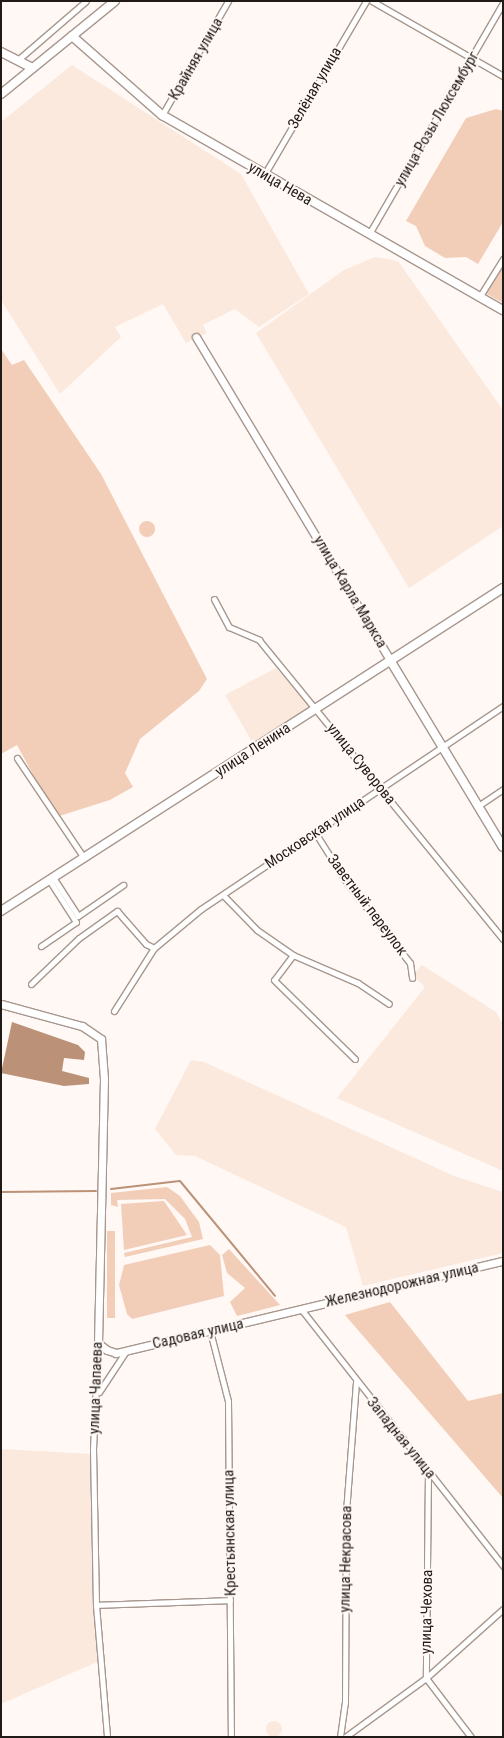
<!DOCTYPE html>
<html>
<head>
<meta charset="utf-8">
<style>
  body { margin:0 }
  #map { position:relative; width:504px; height:1738px; overflow:hidden; background:#fff8f4; font-family:"Roboto Condensed",sans-serif }
  div>[style] { position:absolute }
  .built>* { inset:0; background:#fce9dd }
  .round { border-radius:50% }
  .green>* { inset:0; background:#f2ceb9; transform-origin:0 0 }
  .water>* { inset:0; background:#bb9278 }
  .stream>* { height:2px; margin:-1px; padding:0 1px; transform-origin:1px; border-radius:1px; background:#bb9278 }
  .roads { filter:drop-shadow(1px 0 #a7978e) drop-shadow(-1px 0 #a7978e) drop-shadow(0 1px #a7978e) drop-shadow(0 -1px #a7978e) }
  .minor>* { height:5px; margin:-2.5px; padding:0 2.5px; transform-origin:2.5px; border-radius:2.5px; background:#fff }
  .tertiary>* { height:7px; margin:-3.5px; padding:0 3.5px; transform-origin:3.5px; border-radius:3.5px; background:#fff }
  .secondary>* { height:8px; margin:-4px; padding:0 4px; transform-origin:4px; border-radius:4px; background:#fff }
  span { translate:-50% -50%; white-space:nowrap; text-align:center; line-height:1.15; -webkit-text-stroke:4px #fff8f4; paint-order:stroke }
  .street-label { font-size:15px; color:#211b18 }
  .frame { position:absolute; inset:0; border:2px solid #211b18; pointer-events:none }
</style>
</head>
<body>
<div id="map">
  <div class="built">
    <div style="clip-path:polygon(72px 65px,241px 174px,309px 294px,259px 327px,235px 309px,203px 325px,207px 333px,186px 343px,163px 304px,115px 327px,121px 337px,60px 394px,1px 300px,1px 122px)"></div>
    <div style="clip-path:polygon(375px 257px,398px 261px,503px 410px,503px 526px,409px 588px,256px 333px,344px 270px)"></div>
    <div style="clip-path:polygon(276px 668px,311px 708px,254px 745px,225px 695px)"></div>
    <div style="clip-path:polygon(422px 965px,496px 1012px,503px 1024px,503px 1171px,337px 1098px,425px 987px,413px 975px)"></div>
    <div style="clip-path:polygon(191px 1060px,204px 1062px,454px 1176px,503px 1192px,503px 1253px,363px 1286px,346px 1227px,195px 1156px,176px 1155px,155px 1129px)"></div>
    <div style="clip-path:polygon(1px 1449px,92px 1454px,97px 1662px,1px 1704px)"></div>
    <div class="round" style="left:266px;top:1721px;width:16px;height:16px"></div>
  </div>
  <div class="green">
    <div style="clip-path:polygon(496px 109px,503px 111px,503px 222px,478px 264px,466px 257px,445px 258px,425px 246px,416px 226px,406px 221px,466px 118px)"></div>
    <div style="clip-path:polygon(503px 264px,503px 303px,485px 293px)"></div>
    <div style="clip-path:polygon(1px 349px,12px 365px,24px 360px,101px 474px,207px 679px,199px 691px,140px 739px,125px 773px,133px 787px,110px 800px,56px 817px,17px 745px,1px 754px)"></div>
    <div class="round" style="left:139px;top:521px;width:16px;height:16px"></div>
    <div style="clip-path:polygon(167px 1187px,180px 1196px,199px 1222px,203px 1239px,125px 1257px,124px 1253px,192px 1237px,185px 1219px,165px 1199px,117px 1200px,118px 1207px,111px 1205px,111px 1193px)"></div>
    <div style="clip-path:polygon(164px 1201px,187px 1235px,124px 1250px,121px 1204px)"></div>
    <div style="left:115px;top:1231px;width:87px;height:8px;rotate:90deg"></div>
    <div style="clip-path:polygon(210px 1245px,220px 1255px,224px 1296px,132px 1319px,127px 1314px,119px 1285px,124px 1265px)"></div>
    <div style="clip-path:polygon(229px 1249px,280px 1305px,237px 1316px,230px 1302px,245px 1288px,227px 1273px,222px 1255px)"></div>
    <div style="clip-path:polygon(390px 1302px,468px 1401px,503px 1393px,503px 1498px,345px 1315px)"></div>
  </div>
  <div class="water">
    <div style="clip-path:polygon(12px 1022px,78px 1045px,85px 1052px,84px 1060px,64px 1058px,62px 1071px,89px 1078px,89px 1084px,64px 1086px,1px 1073px)"></div>
  </div>
  <div class="stream">
    <div style="left:111px;top:1189px;width:69px;rotate:-6.6deg"></div>
    <div style="left:180px;top:1181px;width:149px;rotate:50.4deg"></div>
    <div style="left:1px;top:1192px;width:95px;rotate:-0.6deg"></div>
  </div>
  <div class="roads">
    <div class="minor">
      <div style="left:372px;top:1px;width:151px;rotate:29.8deg"></div>
      <div style="left:20px;top:58px;width:87px;rotate:-40.8deg"></div>
      <div style="left:162px;top:115px;width:132px;rotate:-59.9deg"></div>
      <div style="left:264px;top:175px;width:202px;rotate:-59.6deg"></div>
      <div style="left:369px;top:234px;width:267px;rotate:-59.9deg"></div>
      <div style="left:480px;top:296px;width:44px;rotate:-58.1deg"></div>
      <div style="left:214px;top:599px;width:32px;rotate:62deg"></div>
      <div style="left:229px;top:627px;width:33px;rotate:23deg"></div>
      <div style="left:259px;top:640px;width:386px;rotate:50.8deg"></div>
      <div style="left:17px;top:758px;width:120px;rotate:56.2deg"></div>
      <div style="left:478px;top:806px;width:30px;rotate:-34deg"></div>
      <div style="left:316px;top:834px;width:58px;rotate:57.7deg"></div>
      <div style="left:347px;top:883px;width:102px;rotate:51.8deg"></div>
      <div style="left:410px;top:963px;width:15px;rotate:82deg"></div>
      <div style="left:53px;top:877px;width:46px;rotate:57.3deg"></div>
      <div style="left:78px;top:916px;width:55px;rotate:-34.6deg"></div>
      <div style="left:223px;top:895px;width:49px;rotate:45.8deg"></div>
      <div style="left:257px;top:930px;width:44px;rotate:34.8deg"></div>
      <div style="left:293px;top:955px;width:71px;rotate:23.3deg"></div>
      <div style="left:358px;top:983px;width:37px;rotate:34deg"></div>
      <div style="left:41px;top:946px;width:42px;rotate:-34.4deg"></div>
      <div style="left:76px;top:922px;width:50px;rotate:-122.7deg"></div>
      <div style="left:293px;top:955px;width:31px;rotate:127deg"></div>
      <div style="left:274px;top:980px;width:113px;rotate:44.3deg"></div>
      <div style="left:31px;top:984px;width:66px;rotate:-43.8deg"></div>
      <div style="left:79px;top:938px;width:47px;rotate:-35.4deg"></div>
      <div style="left:117px;top:911px;width:44px;rotate:48.7deg"></div>
      <div style="left:146px;top:944px;width:9px;rotate:27deg"></div>
      <div style="left:154px;top:948px;width:61px;rotate:-39.7deg"></div>
      <div style="left:201px;top:909px;width:364px;rotate:-33.9deg"></div>
      <div style="left:114px;top:1011px;width:75px;rotate:-57.6deg"></div>
      <div style="left:301px;top:1309px;width:327px;rotate:51.8deg"></div>
      <div style="left:210px;top:1331px;width:72px;rotate:75.6deg"></div>
      <div style="left:228px;top:1401px;width:336px;rotate:89.5deg"></div>
      <div style="left:98px;top:1343px;width:106px;rotate:92.7deg"></div>
      <div style="left:93px;top:1449px;width:156px;rotate:88.9deg"></div>
      <div style="left:96px;top:1605px;width:132px;rotate:85.2deg"></div>
      <div style="left:99px;top:1392px;width:49px;rotate:-56.6deg"></div>
      <div style="left:428px;top:1472px;width:206px;rotate:90.6deg"></div>
      <div style="left:426px;top:1678px;width:74px;rotate:52.7deg"></div>
      <div style="left:96px;top:1605px;width:134px;rotate:-2.1deg"></div>
      <div style="left:340px;top:1737px;width:34px;rotate:-82deg"></div>
      <div style="left:345px;top:1703px;width:191px;rotate:-89.7deg"></div>
      <div style="left:346px;top:1512px;width:131px;rotate:-85.6deg"></div>
      <div style="left:345px;top:1737px;width:100px;rotate:-36.1deg"></div>
      <div style="left:426px;top:1678px;width:103px;rotate:-41.9deg"></div>
    </div>
    <div class="tertiary">
      <div style="left:196px;top:337px;width:377px;rotate:59deg"></div>
      <div style="left:1px;top:1004px;width:84px;rotate:15.2deg"></div>
      <div style="left:82px;top:1026px;width:23px;rotate:34deg"></div>
      <div style="left:101px;top:1039px;width:40px;rotate:85.7deg"></div>
      <div style="left:104px;top:1079px;width:264px;rotate:91.3deg"></div>
      <div style="left:98px;top:1343px;width:11px;rotate:38deg"></div>
      <div style="left:107px;top:1350px;width:9px;rotate:18deg"></div>
      <div style="left:116px;top:1353px;width:398px;rotate:-13.4deg"></div>
    </div>
    <div class="secondary">
      <div style="left:72px;top:36px;width:120px;rotate:41.3deg"></div>
      <div style="left:162px;top:115px;width:393px;rotate:29.8deg"></div>
      <div style="left:1px;top:52px;width:35px;rotate:27deg"></div>
      <div style="left:1px;top:94px;width:147px;rotate:-39.2deg"></div>
      <div style="left:390px;top:660px;width:218px;rotate:58.9deg"></div>
      <div style="left:1px;top:911px;width:597px;rotate:-32.76deg"></div>
    </div>
  </div>
  <div class="street-label">
    <span style="left:196px;top:59px;rotate:-60deg">Крайняя улица</span>
    <span style="left:315px;top:88px;rotate:-60deg">Зелёная улица</span>
    <span style="left:437px;top:119px;rotate:-60deg">улица Розы Люксембург</span>
    <span style="left:280px;top:184px;rotate:30deg">улица Нева</span>
    <span style="left:350px;top:592px;rotate:59deg">улица Карла Маркса</span>
    <span style="left:253px;top:750px;rotate:-33deg">улица Ленина</span>
    <span style="left:361px;top:764px;rotate:51deg">улица Суворова</span>
    <span style="left:315px;top:833px;rotate:-34deg">Московская улица</span>
    <span style="left:367px;top:905px;rotate:53deg">Заветный переулок</span>
    <span style="left:402px;top:1285px;rotate:-13deg">Железнодорожная улица</span>
    <span style="left:198px;top:1334px;rotate:-13deg">Садовая улица</span>
    <span style="left:96px;top:1388px;rotate:-88deg">улица Чапаева</span>
    <span style="left:401px;top:1438px;rotate:51deg">Западная улица</span>
    <span style="left:230px;top:1533px;rotate:-91deg">Крестьянская улица</span>
    <span style="left:346px;top:1559px;rotate:-89deg">улица Некрасова</span>
    <span style="left:427px;top:1612px;rotate:-89deg">улица Чехова</span>
  </div>
  <div class="frame"></div>
</div>
</body>
</html>
